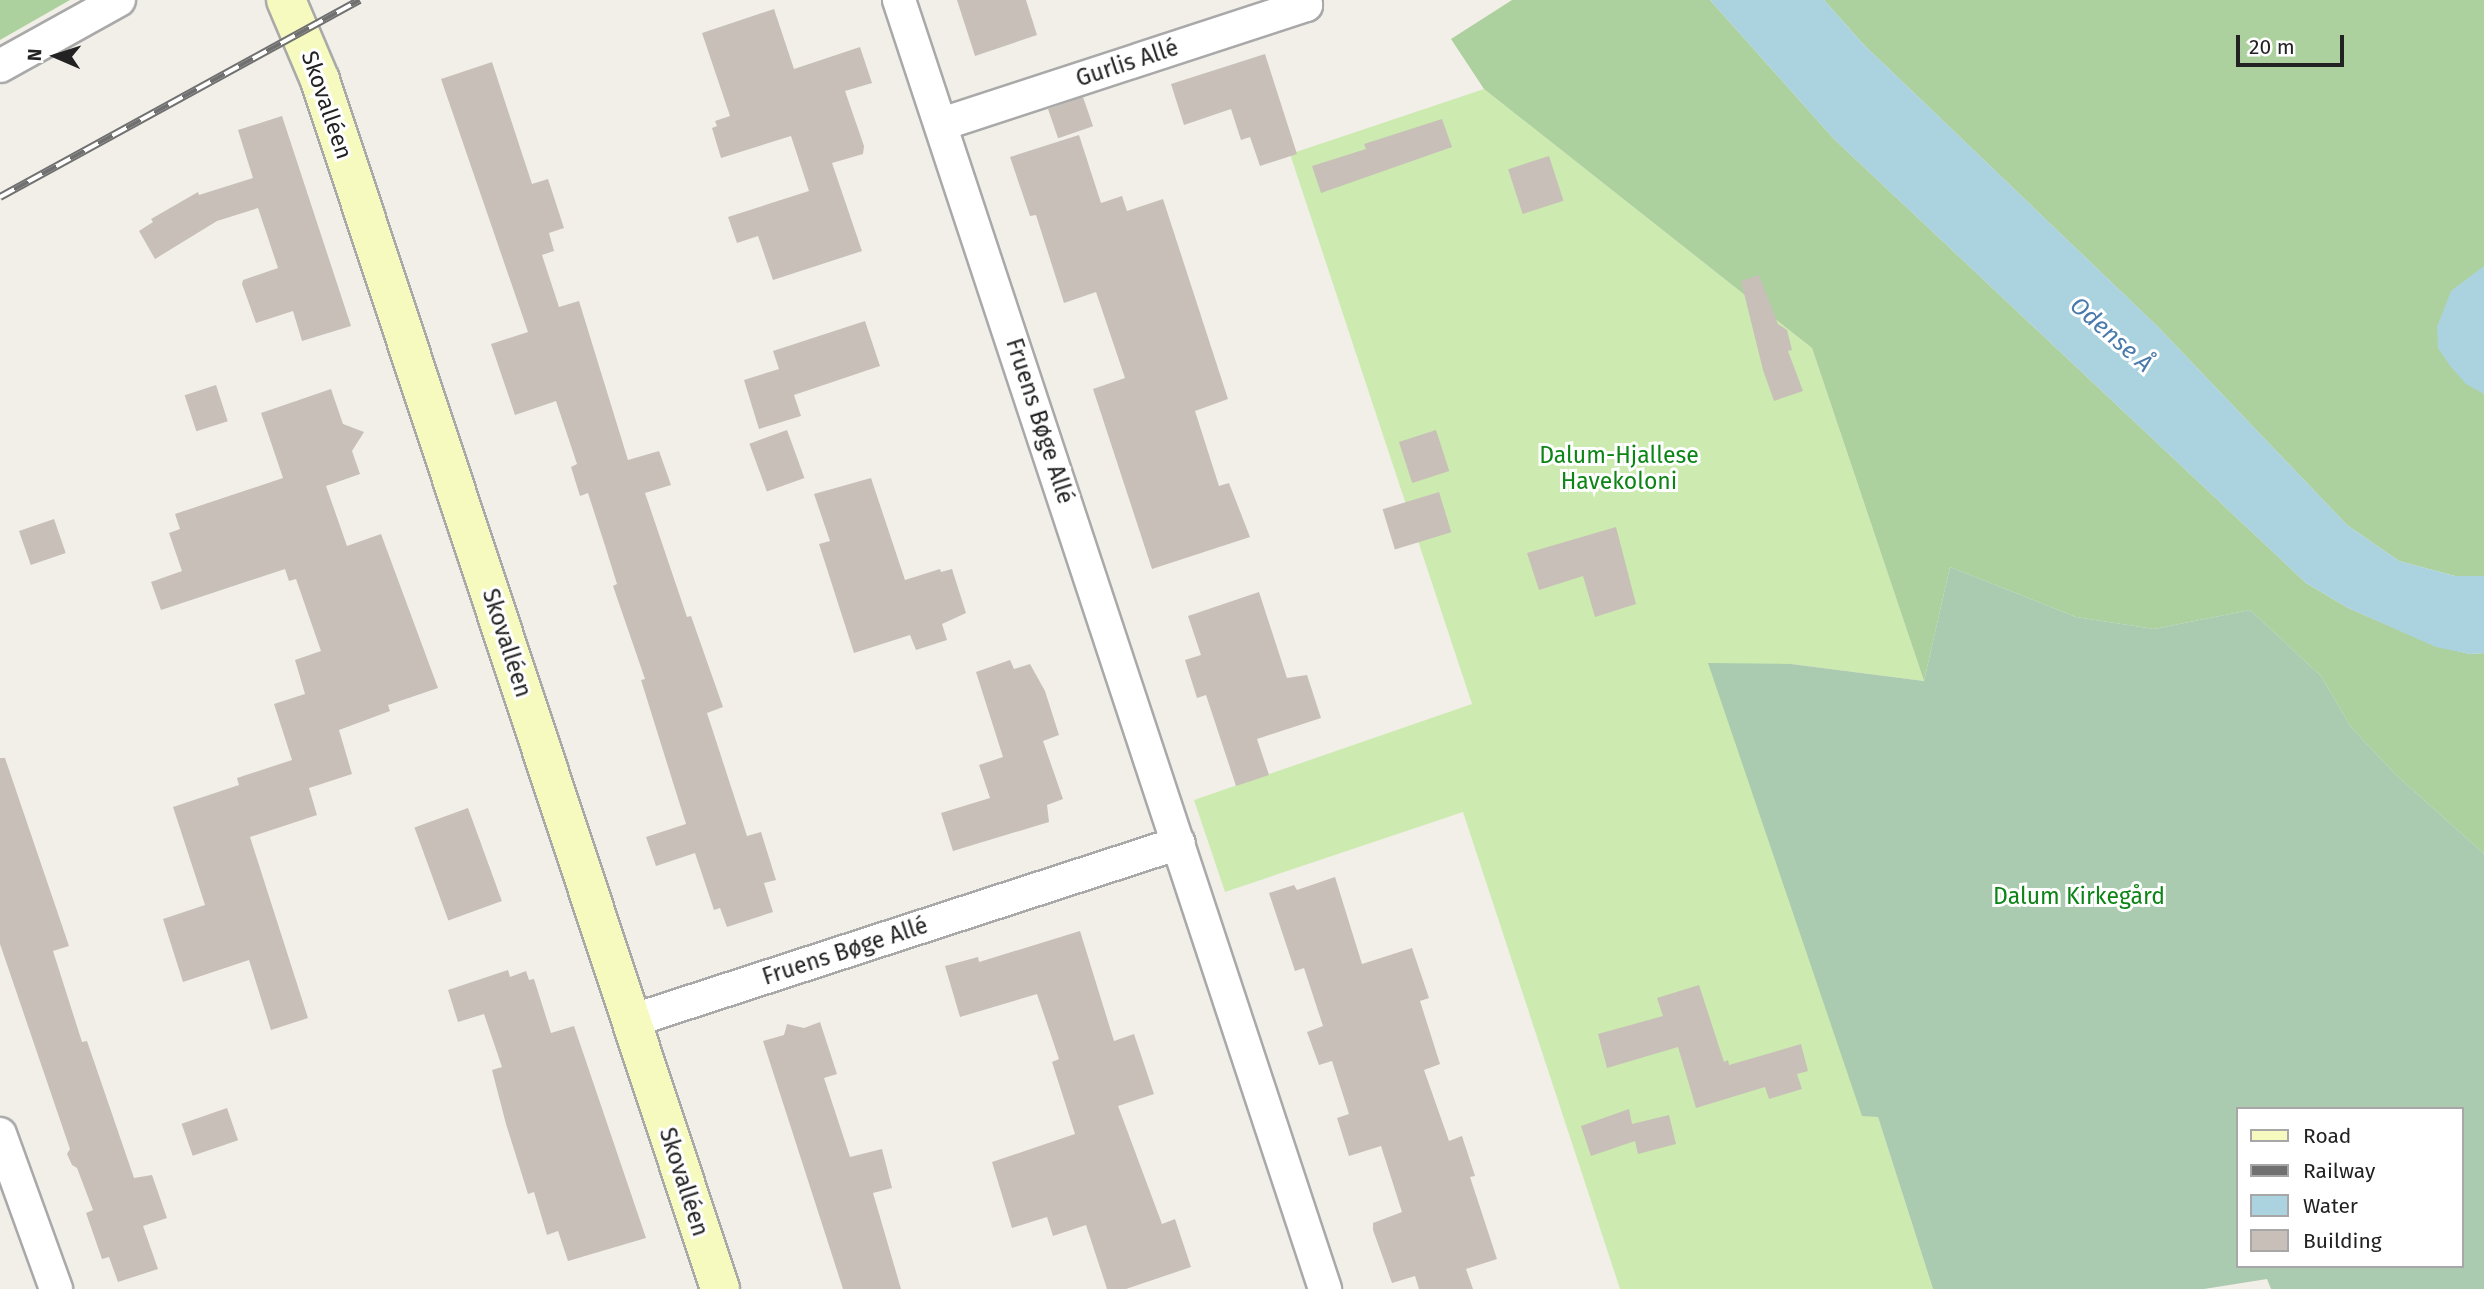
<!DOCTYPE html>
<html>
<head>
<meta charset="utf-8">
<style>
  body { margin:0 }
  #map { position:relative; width:2484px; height:1289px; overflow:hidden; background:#f2efe9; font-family:"Fira Sans",sans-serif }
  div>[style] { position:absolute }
  .grass>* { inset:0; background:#cdebb0 }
  .forest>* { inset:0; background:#add19e }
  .cemetery>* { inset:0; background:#aacbaf }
  .water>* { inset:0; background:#aad3df }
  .building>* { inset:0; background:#c7bfb8; transform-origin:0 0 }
  .roads { filter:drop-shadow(2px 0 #a9a9a9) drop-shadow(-2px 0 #a9a9a9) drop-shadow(0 2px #a9a9a9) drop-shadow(0 -2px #a9a9a9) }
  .street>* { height:32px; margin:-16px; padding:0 16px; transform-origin:16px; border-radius:16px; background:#fff }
  .secondary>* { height:38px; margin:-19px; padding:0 19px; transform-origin:19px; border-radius:19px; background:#f7fabf }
  .rail>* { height:8px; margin-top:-4px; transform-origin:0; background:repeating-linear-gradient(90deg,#fff 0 16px,#707070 0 32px); box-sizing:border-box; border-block:2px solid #707070 }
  span { translate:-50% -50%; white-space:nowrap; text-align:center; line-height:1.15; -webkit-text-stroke:6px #fff; paint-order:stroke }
  .street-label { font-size:23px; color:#222 }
  .park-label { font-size:23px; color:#0c8416 }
  .water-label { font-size:24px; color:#4a7aab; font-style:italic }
  .legend { position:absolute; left:2236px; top:1107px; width:228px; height:161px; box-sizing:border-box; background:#fff; border:2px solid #a7a7a7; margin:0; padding:9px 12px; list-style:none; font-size:21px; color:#222 }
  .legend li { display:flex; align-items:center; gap:14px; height:35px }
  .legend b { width:35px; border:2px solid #a7a7a7 }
  .north { position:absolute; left:21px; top:21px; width:70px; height:70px; -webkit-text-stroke:5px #fff; paint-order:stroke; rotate:273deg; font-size:19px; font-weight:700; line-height:28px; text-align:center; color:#222 }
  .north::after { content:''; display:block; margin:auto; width:24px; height:32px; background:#222; clip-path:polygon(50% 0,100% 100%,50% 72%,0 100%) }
  .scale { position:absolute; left:2236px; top:35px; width:108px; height:32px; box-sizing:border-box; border:4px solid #222; border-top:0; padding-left:9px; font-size:21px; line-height:24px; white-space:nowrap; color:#222; -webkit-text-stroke:5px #fff; paint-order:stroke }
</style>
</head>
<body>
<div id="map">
  <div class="grass">
    <div style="clip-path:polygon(1484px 89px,1812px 348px,1924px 681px,1791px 664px,1878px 1117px,1933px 1289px,1620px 1289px,1463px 812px,1225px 892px,1194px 800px,1472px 704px,1290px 154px)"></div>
  </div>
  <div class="forest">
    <div style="clip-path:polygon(0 0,70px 0,0 40px)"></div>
    <div style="clip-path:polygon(1512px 0,1710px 0,1834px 139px,2306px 583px,2348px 608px,2436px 646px,2470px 654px,2484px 653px,2484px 854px,2395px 774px,2351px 727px,2321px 676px,2250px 610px,2154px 629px,2076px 617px,1950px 567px,1924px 681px,1812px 348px,1484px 89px,1451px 39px)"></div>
    <div style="clip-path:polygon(1824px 0,2484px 0,2484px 576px,2455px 576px,2399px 561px,2347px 525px,2158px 327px,1863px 44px)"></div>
  </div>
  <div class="cemetery">
    <div style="clip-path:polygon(evenodd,1950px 567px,2076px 617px,2154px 629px,2250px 610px,2321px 676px,2351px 727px,2395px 774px,2484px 854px,2484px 1289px,2271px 1289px,2267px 1279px,2204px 1289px,1933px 1289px,1878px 1117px,1862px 1116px,1708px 663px,1791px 664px,1924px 681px,1950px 567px,2237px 1109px,2461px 1109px,2461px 1266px,2237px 1266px,2237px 1109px)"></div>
  </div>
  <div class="water">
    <div style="clip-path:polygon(1710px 0,1824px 0,1863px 44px,2158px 327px,2347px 525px,2399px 561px,2455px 576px,2484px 576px,2484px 653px,2470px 654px,2436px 647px,2348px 608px,2306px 583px,1834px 139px)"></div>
    <div style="clip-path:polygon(2484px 266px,2484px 394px,2466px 384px,2451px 367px,2438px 348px,2437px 327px,2451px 291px)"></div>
  </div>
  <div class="building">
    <div style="clip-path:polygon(957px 0,1026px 0,1037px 35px,975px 56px)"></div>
    <div style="clip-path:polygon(774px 9px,794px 69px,860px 47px,872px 83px,845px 91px,864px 146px,863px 154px,832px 163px,862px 251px,773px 280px,758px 236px,737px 243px,728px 217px,809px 191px,791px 136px,721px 158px,712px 128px,717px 126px,715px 121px,730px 116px,702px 33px)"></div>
    <div style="clip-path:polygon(1265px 54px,1297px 154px,1260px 166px,1250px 137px,1241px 140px,1231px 109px,1184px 125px,1171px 84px)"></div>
    <div style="clip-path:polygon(492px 62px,532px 184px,548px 179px,564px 228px,549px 233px,554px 251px,542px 255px,559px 307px,579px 301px,628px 460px,659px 451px,671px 485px,645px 493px,687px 617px,691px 616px,723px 707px,707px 713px,747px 836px,761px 832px,776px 880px,764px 883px,773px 912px,727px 927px,720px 908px,714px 910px,695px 853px,656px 866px,646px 837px,686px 824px,641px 680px,645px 679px,613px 586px,617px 584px,607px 552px,588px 493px,580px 496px,571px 467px,577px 464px,556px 401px,515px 415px,491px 344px,528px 332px,441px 79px)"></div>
    <div style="left:1083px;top:97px;width:31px;height:37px;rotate:71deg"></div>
    <div style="clip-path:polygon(282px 116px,351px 326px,302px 341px,293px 311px,256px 323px,242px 284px,243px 280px,278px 268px,258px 208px,217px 221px,155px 259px,139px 231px,153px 222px,151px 219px,198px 192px,199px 195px,253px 178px,238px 130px)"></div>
    <div style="clip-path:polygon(1442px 119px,1452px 147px,1321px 193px,1312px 166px,1366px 149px,1364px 144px)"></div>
    <div style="clip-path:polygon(1079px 135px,1101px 203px,1122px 196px,1127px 211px,1163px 199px,1228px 399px,1195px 411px,1219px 486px,1229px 483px,1250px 537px,1152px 569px,1093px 389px,1125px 378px,1096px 292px,1064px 303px,1036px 215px,1030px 216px,1010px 157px)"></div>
    <div style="left:1549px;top:156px;width:47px;height:43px;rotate:72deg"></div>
    <div style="clip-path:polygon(1759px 275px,1778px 324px,1787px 330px,1792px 350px,1788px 351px,1803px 391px,1774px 401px,1763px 370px,1741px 281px)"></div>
    <div style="clip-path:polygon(865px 321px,880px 366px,794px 395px,801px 416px,759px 429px,744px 380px,779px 369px,773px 351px)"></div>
    <div style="left:216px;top:385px;width:38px;height:33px;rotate:72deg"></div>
    <div style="clip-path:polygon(331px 389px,343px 424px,364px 432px,352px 451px,360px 474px,326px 486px,347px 546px,381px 534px,438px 688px,388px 705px,390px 711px,339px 730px,352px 774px,309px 788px,317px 815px,250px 837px,308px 1018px,271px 1030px,249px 960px,183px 982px,163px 919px,205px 905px,173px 807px,239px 785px,237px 778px,292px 760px,274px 704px,305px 694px,295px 660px,321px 651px,296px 579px,289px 581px,285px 569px,161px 610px,151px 582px,182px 571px,169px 533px,180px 529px,175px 514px,283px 478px,261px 413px)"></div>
    <div style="left:787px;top:430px;width:51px;height:40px;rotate:70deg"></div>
    <div style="left:1436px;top:430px;width:43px;height:39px;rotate:72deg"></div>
    <div style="clip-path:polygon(871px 478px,905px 580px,940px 569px,941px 572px,952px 569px,966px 613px,942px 624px,947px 640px,916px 650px,910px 635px,854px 653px,819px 544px,830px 541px,814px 494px)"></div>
    <div style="left:1439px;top:492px;width:42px;height:59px;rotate:73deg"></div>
    <div style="left:54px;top:519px;width:36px;height:37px;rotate:71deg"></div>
    <div style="clip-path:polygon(1616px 527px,1636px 604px,1595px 617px,1583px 576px,1539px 590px,1527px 553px)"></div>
    <div style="clip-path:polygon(1259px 592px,1287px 678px,1307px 675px,1321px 718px,1257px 739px,1269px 775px,1236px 786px,1206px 695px,1197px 698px,1185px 660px,1201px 655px,1188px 616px)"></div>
    <div style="clip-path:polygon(1010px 660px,1014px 669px,1030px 664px,1045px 691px,1059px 735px,1043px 741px,1063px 799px,1047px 805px,1049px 822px,953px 851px,941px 813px,990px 798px,979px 765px,1003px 757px,976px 672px)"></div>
    <div style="clip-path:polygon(0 758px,5px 758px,69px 946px,53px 951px,82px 1042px,87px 1041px,134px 1178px,152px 1175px,167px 1218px,143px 1226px,158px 1269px,118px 1282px,109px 1257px,102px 1259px,86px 1213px,93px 1210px,77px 1168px,72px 1165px,67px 1154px,70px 1149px,0 944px)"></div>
    <div style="left:468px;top:808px;width:99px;height:57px;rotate:70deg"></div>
    <div style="clip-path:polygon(1335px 877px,1362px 964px,1412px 948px,1429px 998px,1420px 1001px,1440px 1064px,1424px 1070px,1449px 1141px,1462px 1136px,1475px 1176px,1470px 1177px,1497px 1259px,1466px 1269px,1473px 1289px,1419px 1289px,1415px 1276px,1392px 1283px,1373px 1230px,1373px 1223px,1402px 1212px,1381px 1146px,1349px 1156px,1337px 1118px,1349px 1114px,1332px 1061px,1319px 1065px,1307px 1032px,1323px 1026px,1304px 968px,1295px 971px,1269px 893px,1294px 885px,1297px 890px)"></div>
    <div style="clip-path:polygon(1080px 931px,1114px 1041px,1134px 1034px,1154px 1094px,1118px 1106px,1162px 1224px,1175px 1219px,1191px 1267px,1126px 1289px,1107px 1289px,1086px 1225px,1053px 1236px,1047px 1217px,1012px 1228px,992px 1162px,1075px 1134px,1052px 1062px,1059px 1059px,1037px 994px,960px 1017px,945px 966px,978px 957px,979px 962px)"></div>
    <div style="clip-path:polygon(508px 970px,510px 977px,526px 971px,529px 980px,534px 979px,551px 1033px,574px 1026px,646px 1238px,568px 1261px,558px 1231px,547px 1235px,534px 1192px,528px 1194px,506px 1124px,492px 1070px,502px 1067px,484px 1014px,458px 1022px,448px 990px)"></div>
    <div style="clip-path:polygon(1699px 985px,1724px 1062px,1728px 1060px,1729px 1065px,1801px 1044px,1808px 1071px,1797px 1074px,1802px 1089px,1769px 1099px,1765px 1087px,1696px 1108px,1678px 1047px,1607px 1068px,1598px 1034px,1663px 1016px,1657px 998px)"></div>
    <div style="clip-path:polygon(820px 1022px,837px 1074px,824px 1078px,850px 1157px,882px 1149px,892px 1188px,873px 1193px,901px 1289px,843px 1289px,763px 1041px,784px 1035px,787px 1024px,804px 1028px)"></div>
    <div style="left:227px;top:1108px;width:34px;height:48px;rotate:71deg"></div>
    <div style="clip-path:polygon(1629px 1109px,1632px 1124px,1669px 1115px,1676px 1144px,1638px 1154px,1635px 1141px,1591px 1156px,1581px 1126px)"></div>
  </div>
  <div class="roads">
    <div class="street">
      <div style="left:899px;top:0;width:1358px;rotate:71.71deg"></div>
      <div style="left:0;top:66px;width:136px;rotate:-29deg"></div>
      <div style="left:942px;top:124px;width:383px;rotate:-18.1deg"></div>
      <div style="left:1306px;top:5px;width:6px;rotate:-129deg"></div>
      <div style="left:631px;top:1021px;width:576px;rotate:-17.99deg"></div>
      <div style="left:0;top:1134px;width:165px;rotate:70.1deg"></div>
    </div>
    <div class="secondary">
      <div style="left:286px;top:0;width:87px;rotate:67deg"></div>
      <div style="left:320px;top:80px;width:1273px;rotate:71.69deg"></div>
    </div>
  </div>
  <div class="rail">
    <div style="left:0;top:197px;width:410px;rotate:-28.7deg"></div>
  </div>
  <div class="street-label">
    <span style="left:1127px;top:63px;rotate:-18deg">Gurlis Allé</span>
    <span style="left:327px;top:105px;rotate:71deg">Skovalléen</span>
    <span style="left:1040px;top:421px;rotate:72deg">Fruens Bøge Allé</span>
    <span style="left:507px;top:643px;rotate:72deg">Skovalléen</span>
    <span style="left:845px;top:951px;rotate:-18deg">Fruens Bøge Allé</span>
    <span style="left:684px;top:1182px;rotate:72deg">Skovalléen</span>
  </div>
  <div class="park-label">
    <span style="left:1619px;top:468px">Dalum-Hjallese<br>Havekoloni</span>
    <span style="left:2079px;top:896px">Dalum Kirkegård</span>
  </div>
  <div class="water-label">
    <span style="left:2111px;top:335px;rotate:41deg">Odense Å</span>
  </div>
  <ul class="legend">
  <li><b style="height:9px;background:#f7fabf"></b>Road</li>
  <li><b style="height:9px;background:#707070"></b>Railway</li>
  <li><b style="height:19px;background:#aad3df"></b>Water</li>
  <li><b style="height:19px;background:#c7bfb8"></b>Building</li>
  </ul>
  <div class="north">N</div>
  <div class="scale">20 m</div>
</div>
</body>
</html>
